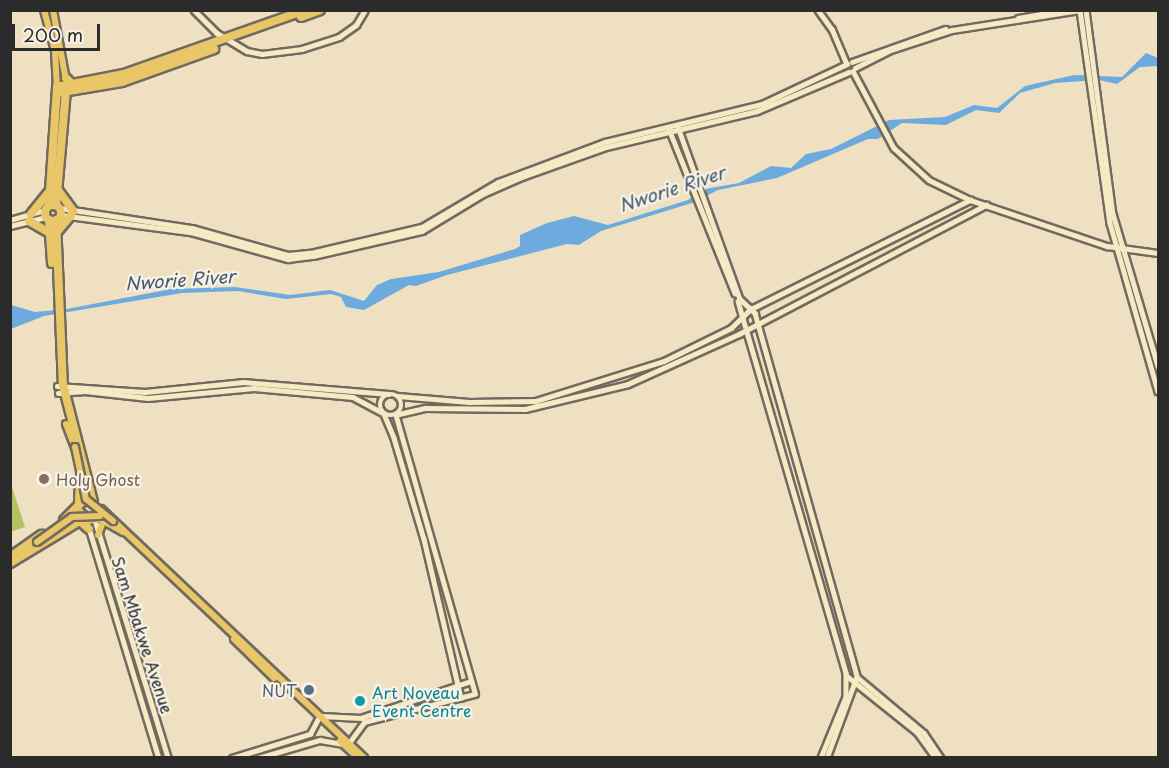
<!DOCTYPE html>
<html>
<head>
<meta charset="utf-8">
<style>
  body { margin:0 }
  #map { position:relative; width:1169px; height:768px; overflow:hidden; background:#efe0c1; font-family:"Playpen Sans",sans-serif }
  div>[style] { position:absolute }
  .green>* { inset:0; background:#b3c265 }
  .water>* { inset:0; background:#6dabdf }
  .roads { filter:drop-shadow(2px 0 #706a60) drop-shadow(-2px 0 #706a60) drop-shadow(0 2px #706a60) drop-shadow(0 -2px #706a60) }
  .secondary>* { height:4.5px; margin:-2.25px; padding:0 2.25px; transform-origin:2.25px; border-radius:2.25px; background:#f6e9c3 }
  .secondary>.ring { margin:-2.25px; padding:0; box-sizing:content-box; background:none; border:4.5px solid #f6e9c3; border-radius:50% }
  .primary>* { height:6px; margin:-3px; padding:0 3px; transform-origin:3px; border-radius:3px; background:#e9c769 }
  .highway>* { height:8px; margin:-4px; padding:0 4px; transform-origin:4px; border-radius:4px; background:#e9c769 }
  .highway>.ring { margin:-4px; padding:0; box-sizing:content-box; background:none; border:8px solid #e9c769; border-radius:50% }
  .bridges { filter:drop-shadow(2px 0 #706a60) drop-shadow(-2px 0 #706a60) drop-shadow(0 2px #706a60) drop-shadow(0 -2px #706a60) }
  .primary-bridge>* { height:6px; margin:-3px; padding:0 3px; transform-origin:3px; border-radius:3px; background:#e9c769 }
  .dots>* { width:16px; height:16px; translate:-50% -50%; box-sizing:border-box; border:3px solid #f7f3e8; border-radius:50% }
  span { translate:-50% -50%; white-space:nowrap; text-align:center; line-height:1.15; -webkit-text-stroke:4.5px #f7f3e8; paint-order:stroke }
  .education-label { font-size:16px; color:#785e54 }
  .left { translate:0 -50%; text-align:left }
  .street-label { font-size:16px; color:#2b2b2b }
  .service-label { font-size:16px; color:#4e5e75 }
  .right { translate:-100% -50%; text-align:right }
  .culture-label { font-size:16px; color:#0d838f }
  .water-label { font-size:18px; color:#42586a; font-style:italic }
  .frame { position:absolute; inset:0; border:12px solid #2b2b2b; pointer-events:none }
  .scale { position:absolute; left:12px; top:24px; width:88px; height:27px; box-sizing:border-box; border:3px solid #2b2b2b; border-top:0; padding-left:8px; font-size:18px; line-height:21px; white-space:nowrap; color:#2b2b2b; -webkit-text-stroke:4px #f7f3e8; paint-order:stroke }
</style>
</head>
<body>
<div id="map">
  <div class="green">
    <div style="clip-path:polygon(11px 484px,25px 527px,11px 532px,10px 532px)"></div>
  </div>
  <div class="water">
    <div style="clip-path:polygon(1146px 53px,1158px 58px,1158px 66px,1140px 67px,1117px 84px,1099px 80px,1055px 83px,1020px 93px,999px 113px,976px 110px,946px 125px,902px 123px,878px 139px,868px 139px,777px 178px,718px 190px,692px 203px,601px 231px,579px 245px,567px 244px,447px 275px,416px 286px,409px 285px,364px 310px,346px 307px,341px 297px,331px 294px,286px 299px,238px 291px,182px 293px,44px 316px,11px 329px,11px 305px,35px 312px,67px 309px,171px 289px,235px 287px,290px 295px,330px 290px,364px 301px,377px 285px,391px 279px,439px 272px,515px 249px,520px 246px,520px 235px,547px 223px,574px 216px,608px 225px,688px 200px,705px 189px,739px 183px,771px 166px,791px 168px,806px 154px,831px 149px,889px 120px,945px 117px,974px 105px,997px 108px,1025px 86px,1074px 75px,1122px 77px)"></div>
  </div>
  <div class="roads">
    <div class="secondary">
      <div style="left:194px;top:10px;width:33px;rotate:45deg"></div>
      <div style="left:217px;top:33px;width:35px;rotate:31deg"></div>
      <div style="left:247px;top:51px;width:15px;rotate:11deg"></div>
      <div style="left:262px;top:54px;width:40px;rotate:-7.1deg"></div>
      <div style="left:302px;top:49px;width:39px;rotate:-18deg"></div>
      <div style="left:339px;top:37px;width:21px;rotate:-35deg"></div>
      <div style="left:356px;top:25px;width:17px;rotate:-59deg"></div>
      <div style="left:818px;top:10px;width:24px;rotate:54deg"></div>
      <div style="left:832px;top:29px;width:38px;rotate:67deg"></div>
      <div style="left:1080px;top:10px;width:215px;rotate:82deg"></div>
      <div style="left:1110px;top:223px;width:175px;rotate:74.1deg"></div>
      <div style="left:1086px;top:10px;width:206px;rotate:82.5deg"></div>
      <div style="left:1113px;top:214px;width:159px;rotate:73.5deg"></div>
      <div style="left:1018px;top:18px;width:49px;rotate:-9.5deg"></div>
      <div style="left:852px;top:62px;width:99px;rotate:-19.5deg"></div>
      <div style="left:855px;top:68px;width:37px;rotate:-27deg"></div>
      <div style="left:888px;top:51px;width:67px;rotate:-18.2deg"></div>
      <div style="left:952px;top:30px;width:129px;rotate:-8.9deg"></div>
      <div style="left:853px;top:71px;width:87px;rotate:62deg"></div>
      <div style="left:894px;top:148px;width:47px;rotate:42.4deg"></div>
      <div style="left:929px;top:180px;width:46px;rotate:26deg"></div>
      <div style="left:970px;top:200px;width:145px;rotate:18.6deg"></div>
      <div style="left:1107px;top:246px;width:51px;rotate:7.8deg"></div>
      <div style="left:678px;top:127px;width:183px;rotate:70.2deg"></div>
      <div style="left:740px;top:299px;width:21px;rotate:43deg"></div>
      <div style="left:755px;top:313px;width:378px;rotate:74.3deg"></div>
      <div style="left:857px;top:677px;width:86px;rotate:110.3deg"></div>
      <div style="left:669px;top:129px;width:177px;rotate:68.1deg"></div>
      <div style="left:60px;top:208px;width:134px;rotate:8.6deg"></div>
      <div style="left:192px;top:228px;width:100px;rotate:15.7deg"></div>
      <div style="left:288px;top:255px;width:27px;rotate:-6deg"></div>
      <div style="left:315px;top:252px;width:110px;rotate:-13.2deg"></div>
      <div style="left:422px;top:227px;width:88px;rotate:-30.6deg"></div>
      <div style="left:498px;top:182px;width:114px;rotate:-20.5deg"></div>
      <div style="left:605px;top:142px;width:162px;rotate:-13.6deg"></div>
      <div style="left:762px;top:104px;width:94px;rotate:-25.2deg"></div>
      <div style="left:61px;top:215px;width:131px;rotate:7.5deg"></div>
      <div style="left:191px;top:232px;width:101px;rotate:15.6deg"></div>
      <div style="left:288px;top:259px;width:25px;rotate:-7deg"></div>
      <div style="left:313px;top:256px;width:112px;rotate:-12.9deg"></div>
      <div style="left:422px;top:231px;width:71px;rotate:-31.2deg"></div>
      <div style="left:483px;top:194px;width:43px;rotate:-23.6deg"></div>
      <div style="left:522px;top:177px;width:89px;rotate:-19.7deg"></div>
      <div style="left:606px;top:147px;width:155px;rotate:-13.4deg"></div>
      <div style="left:757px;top:111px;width:100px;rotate:-23deg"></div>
      <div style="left:10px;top:220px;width:36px;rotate:-16deg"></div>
      <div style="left:10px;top:226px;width:37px;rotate:-14deg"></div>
      <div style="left:738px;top:301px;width:387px;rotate:73.8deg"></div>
      <div style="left:846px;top:673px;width:24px;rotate:90deg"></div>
      <div style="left:846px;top:697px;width:66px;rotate:112.3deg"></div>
      <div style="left:57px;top:386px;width:88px;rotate:3.9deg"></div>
      <div style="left:145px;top:392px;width:99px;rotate:-5.8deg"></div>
      <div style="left:243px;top:382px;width:146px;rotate:4.7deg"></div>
      <div style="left:58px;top:393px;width:27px;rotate:-4deg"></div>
      <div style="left:85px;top:391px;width:63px;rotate:6.3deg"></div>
      <div style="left:148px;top:398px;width:106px;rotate:-5.4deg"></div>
      <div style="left:254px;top:388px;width:99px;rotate:5.2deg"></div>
      <div style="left:353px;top:397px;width:32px;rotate:28deg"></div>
      <div class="ring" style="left:380px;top:394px;width:17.5px;height:17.5px"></div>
      <div style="left:398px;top:396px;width:71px;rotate:4.8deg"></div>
      <div style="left:469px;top:402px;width:67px;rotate:-0.9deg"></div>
      <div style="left:536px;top:401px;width:134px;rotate:-17.4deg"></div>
      <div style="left:664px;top:361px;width:75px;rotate:-26.2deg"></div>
      <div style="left:731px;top:328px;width:28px;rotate:-44deg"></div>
      <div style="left:751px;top:309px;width:245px;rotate:-26.5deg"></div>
      <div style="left:384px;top:414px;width:26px;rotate:67deg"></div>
      <div style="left:394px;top:438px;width:105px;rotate:73.5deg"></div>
      <div style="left:424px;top:539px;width:163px;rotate:76.9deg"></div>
      <div style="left:399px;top:414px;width:27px;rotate:-13deg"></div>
      <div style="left:425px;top:408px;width:100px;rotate:0.6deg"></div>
      <div style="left:525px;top:409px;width:106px;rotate:-13.6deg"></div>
      <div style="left:628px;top:384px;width:122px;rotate:-24.2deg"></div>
      <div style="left:739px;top:334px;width:279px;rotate:-27.6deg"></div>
      <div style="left:95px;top:520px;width:249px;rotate:72.9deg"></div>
      <div style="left:89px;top:528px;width:240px;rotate:73.1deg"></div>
      <div style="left:847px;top:676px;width:90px;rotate:38.7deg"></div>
      <div style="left:917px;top:732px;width:32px;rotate:54deg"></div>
      <div style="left:857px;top:677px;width:87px;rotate:39.9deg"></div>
      <div style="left:924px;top:733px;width:30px;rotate:56deg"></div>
      <div style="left:321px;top:716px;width:40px;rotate:2.9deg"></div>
      <div style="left:361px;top:718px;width:116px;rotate:-18.6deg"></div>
      <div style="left:349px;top:743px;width:26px;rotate:-54deg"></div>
      <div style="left:364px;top:722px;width:114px;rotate:-14.2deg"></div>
      <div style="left:475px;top:694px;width:289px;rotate:-105.9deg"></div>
      <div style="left:232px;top:758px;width:82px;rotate:-17.1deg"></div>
      <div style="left:310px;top:734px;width:17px;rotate:-62deg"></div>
      <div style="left:258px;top:758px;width:65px;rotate:-16.2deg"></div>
      <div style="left:320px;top:740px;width:22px;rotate:10deg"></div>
    </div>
    <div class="primary">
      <div style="left:44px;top:10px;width:42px;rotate:75deg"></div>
      <div style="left:55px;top:51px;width:36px;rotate:87deg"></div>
      <div style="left:53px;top:10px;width:71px;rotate:79.5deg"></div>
      <div style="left:66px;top:424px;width:25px;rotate:69deg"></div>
      <div style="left:101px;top:509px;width:362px;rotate:43.4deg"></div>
      <div style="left:98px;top:518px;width:29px;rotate:29deg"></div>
      <div style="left:98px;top:535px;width:14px;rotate:-69deg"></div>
      <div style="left:103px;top:522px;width:6px"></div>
      <div style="left:234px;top:639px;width:56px;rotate:44.3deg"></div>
      <div style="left:340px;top:741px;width:25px;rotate:43deg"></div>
    </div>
    <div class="highway">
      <div style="left:301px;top:17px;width:20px;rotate:-20deg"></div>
      <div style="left:66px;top:78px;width:11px;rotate:45deg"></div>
      <div style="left:57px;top:93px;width:66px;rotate:-9.6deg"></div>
      <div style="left:122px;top:82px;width:98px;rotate:-19.7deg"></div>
      <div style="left:58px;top:190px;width:26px;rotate:54deg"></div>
      <div class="ring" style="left:45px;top:205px;width:8px;height:8px"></div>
      <div style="left:49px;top:205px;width:118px;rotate:-86.1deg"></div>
      <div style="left:57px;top:87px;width:68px;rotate:-11deg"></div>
      <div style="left:124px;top:74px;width:193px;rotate:-19.4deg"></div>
      <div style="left:56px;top:205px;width:115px;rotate:-85deg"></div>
      <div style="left:31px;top:214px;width:28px;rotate:-51deg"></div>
      <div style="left:49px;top:220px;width:43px;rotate:86deg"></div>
      <div style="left:56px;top:220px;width:165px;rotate:87.6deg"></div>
      <div style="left:63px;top:385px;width:121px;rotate:75.6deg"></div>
      <div style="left:29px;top:221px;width:24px;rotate:30deg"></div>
      <div style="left:57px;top:232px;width:23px;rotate:-50deg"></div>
      <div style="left:79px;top:501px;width:22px;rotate:-87deg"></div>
      <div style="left:76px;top:509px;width:16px;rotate:43deg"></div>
      <div style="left:88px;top:520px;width:10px;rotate:-11deg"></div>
      <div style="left:98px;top:518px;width:6px;rotate:-81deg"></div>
      <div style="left:64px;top:520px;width:28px;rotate:-45deg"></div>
      <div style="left:79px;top:520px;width:13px;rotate:42deg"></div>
      <div style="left:10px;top:557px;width:39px;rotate:-35deg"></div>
      <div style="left:10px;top:563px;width:85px;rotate:-31.1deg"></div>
    </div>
  </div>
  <div class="bridges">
    <div class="primary-bridge">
      <div style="left:75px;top:447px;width:53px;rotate:78.1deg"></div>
      <div style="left:86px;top:499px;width:35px;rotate:39deg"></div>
      <div style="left:37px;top:542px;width:43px;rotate:-35.5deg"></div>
      <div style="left:72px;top:517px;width:28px;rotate:-2deg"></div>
    </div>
  </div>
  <div class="dots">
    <div style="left:44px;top:479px;background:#8d6e63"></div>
    <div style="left:309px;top:690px;background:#5c6f8a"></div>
    <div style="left:360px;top:701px;background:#0f9aa8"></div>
  </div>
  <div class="education-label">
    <span class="left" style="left:56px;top:479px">Holy Ghost</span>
  </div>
  <div class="street-label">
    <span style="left:143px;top:635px;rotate:72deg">Sam Mbakwe Avenue</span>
  </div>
  <div class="service-label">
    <span class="right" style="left:297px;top:690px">NUT</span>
  </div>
  <div class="culture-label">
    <span class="left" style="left:372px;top:701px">Art Noveau<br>Event Centre</span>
  </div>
  <div class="water-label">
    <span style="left:672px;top:189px;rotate:-18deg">Nworie River</span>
    <span style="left:180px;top:280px;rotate:-4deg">Nworie River</span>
  </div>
  <div class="frame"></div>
  <div class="scale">200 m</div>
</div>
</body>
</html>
